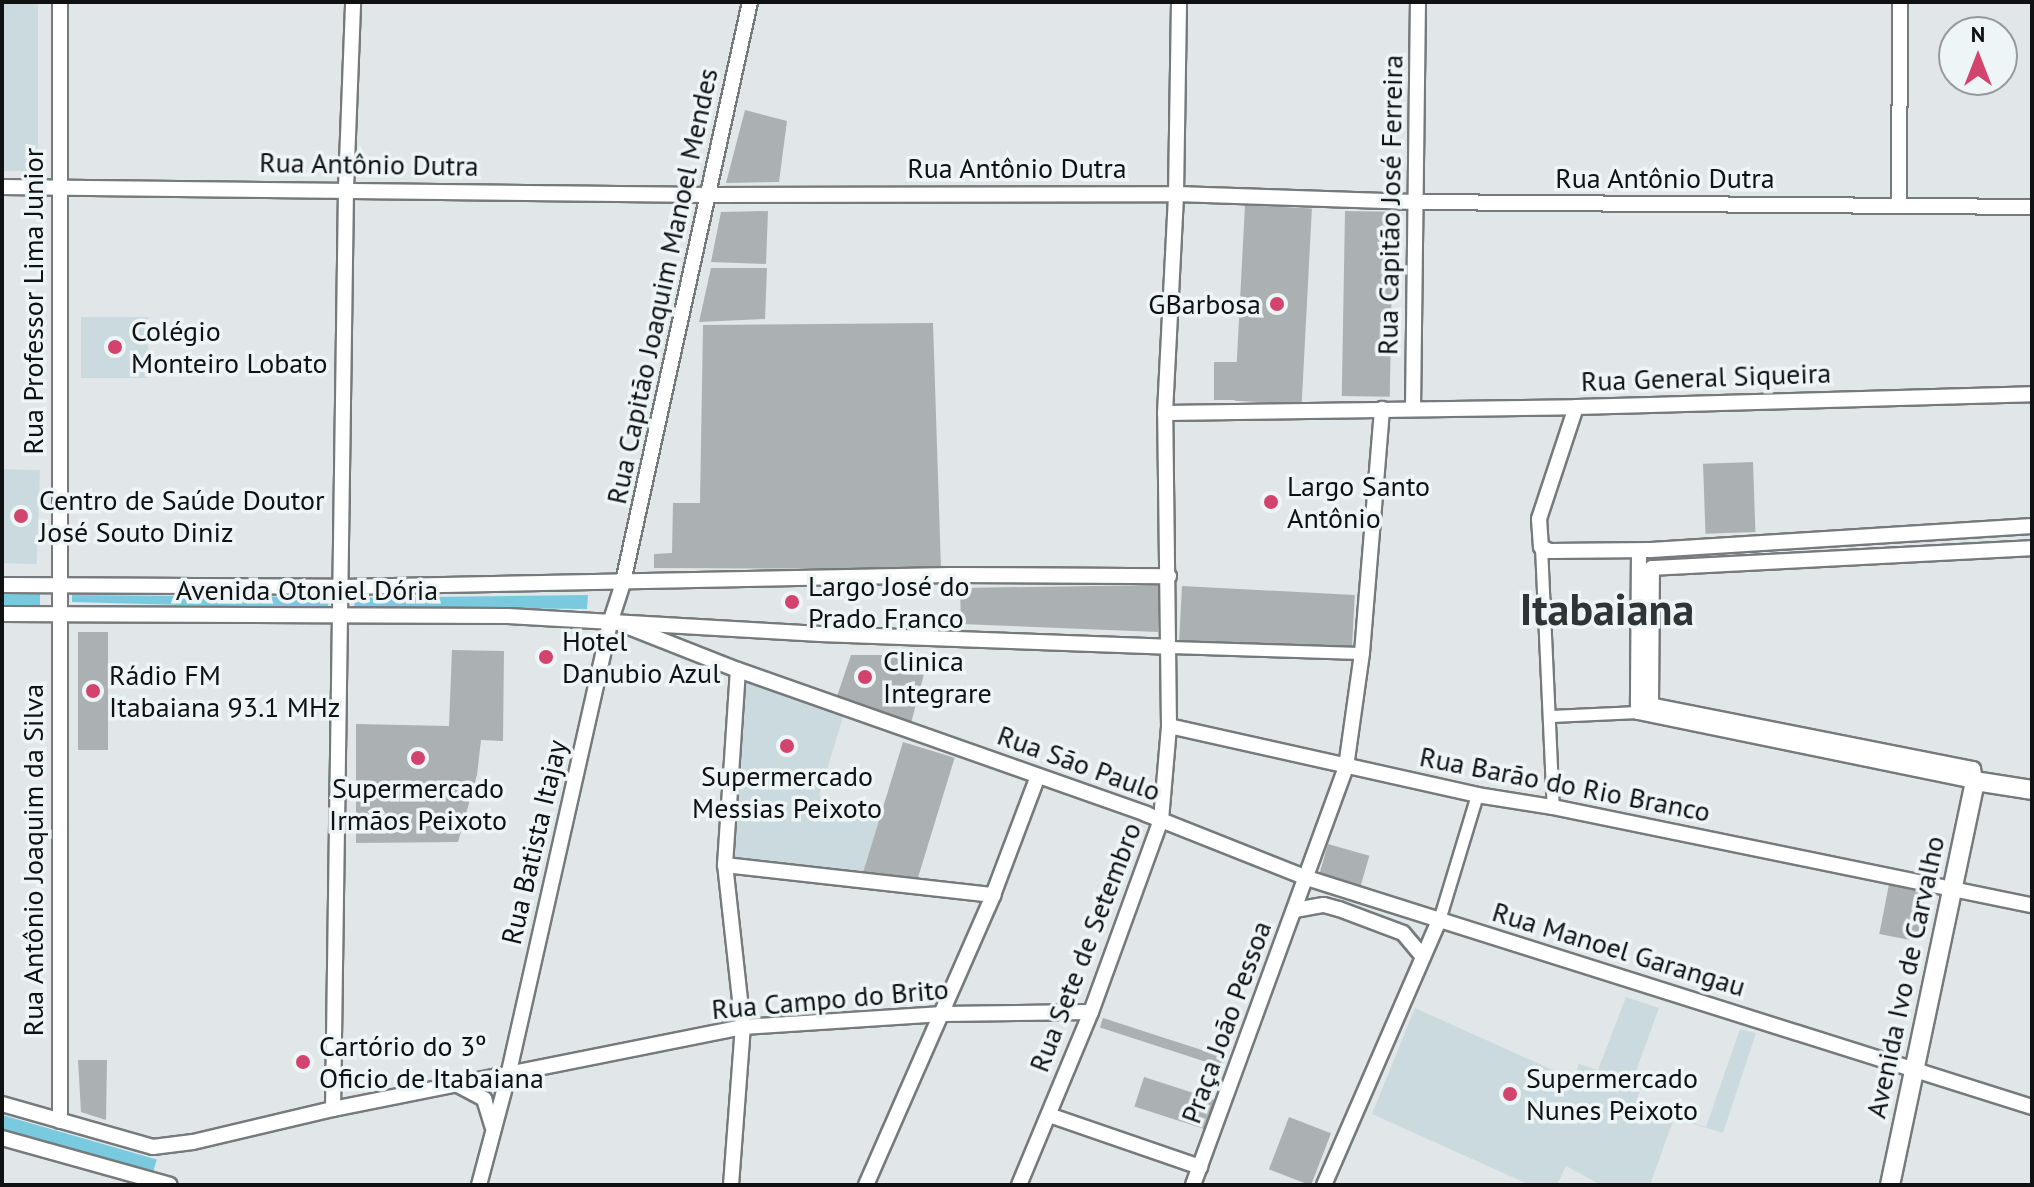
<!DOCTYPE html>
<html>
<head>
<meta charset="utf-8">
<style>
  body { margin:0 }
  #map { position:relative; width:2034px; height:1187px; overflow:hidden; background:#e1e7e9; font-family:"PT Sans",sans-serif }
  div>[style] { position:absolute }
  .built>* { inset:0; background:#cbdade; transform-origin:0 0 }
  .green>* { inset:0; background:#79cadf; transform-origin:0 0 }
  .building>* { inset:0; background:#abb1b3; transform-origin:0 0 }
  .roads { filter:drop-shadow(2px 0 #757a7c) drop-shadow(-2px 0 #757a7c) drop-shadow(0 2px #757a7c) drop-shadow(0 -2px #757a7c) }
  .pedestrian>* { height:11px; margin:-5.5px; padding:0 5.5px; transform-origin:5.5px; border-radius:5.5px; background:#fff }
  .minor>* { height:14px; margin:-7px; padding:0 7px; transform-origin:7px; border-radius:7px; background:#fff }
  .tertiary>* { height:18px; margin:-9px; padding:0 9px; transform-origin:9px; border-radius:9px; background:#fff }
  .dots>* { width:22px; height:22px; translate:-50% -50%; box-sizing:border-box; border:4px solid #eef5f6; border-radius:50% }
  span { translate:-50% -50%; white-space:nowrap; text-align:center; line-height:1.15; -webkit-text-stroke:7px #eef5f6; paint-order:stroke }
  .street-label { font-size:28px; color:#0f1112 }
  .poi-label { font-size:28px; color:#0f1112 }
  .right { translate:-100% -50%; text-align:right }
  .left { translate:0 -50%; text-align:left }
  .town-label { font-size:44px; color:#2f3435; font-weight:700 }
  .frame { position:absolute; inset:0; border:4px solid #0f1112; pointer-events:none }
  .north { position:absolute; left:1938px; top:16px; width:80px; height:80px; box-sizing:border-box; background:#eef5f6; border:2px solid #959a9b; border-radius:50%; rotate:0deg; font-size:22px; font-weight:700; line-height:32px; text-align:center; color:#0f1112 }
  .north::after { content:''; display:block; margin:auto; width:28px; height:36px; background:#d2436d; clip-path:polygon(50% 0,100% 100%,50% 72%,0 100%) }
</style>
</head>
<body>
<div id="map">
  <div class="built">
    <div style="left:2px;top:2px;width:36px;height:169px"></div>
    <div style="left:81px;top:317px;width:67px;height:61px"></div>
    <div style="left:2px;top:469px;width:38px;height:94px;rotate:2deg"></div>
    <div style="clip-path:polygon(743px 680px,844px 714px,819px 796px,881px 819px,864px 873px,731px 859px)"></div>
    <div style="clip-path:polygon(1626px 997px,1659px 1008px,1632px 1082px,1642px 1086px,1636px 1101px,1706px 1127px,1740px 1029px,1756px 1033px,1723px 1133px,1674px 1118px,1650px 1185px,1601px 1185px,1566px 1166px,1557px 1185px,1530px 1185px,1372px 1114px,1415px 1008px,1573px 1079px,1579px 1064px,1598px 1070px)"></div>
  </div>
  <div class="green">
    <div style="left:2px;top:593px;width:38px;height:12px"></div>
    <div style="clip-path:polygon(72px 595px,329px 597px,328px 609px,72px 602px)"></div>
    <div style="clip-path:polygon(588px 595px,587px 609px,354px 607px,355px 598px)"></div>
    <div style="left:2px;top:1115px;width:161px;height:14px;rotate:16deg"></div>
  </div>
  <div class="building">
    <div style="clip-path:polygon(745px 110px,787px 121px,779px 182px,726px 183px)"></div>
    <div style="left:1245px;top:205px;width:67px;height:196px;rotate:3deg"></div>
    <div style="clip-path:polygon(768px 211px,766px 264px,711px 262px,721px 212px)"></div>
    <div style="left:1345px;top:211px;width:48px;height:185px;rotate:1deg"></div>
    <div style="clip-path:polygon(711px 268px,767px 268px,765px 319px,699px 322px)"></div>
    <div style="clip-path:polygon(933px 323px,941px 569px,654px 568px,654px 554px,672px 553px,673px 503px,700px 503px,703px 325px)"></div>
    <div style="left:1214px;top:362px;width:23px;height:38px"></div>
    <div style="left:1753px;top:462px;width:70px;height:50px;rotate:88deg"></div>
    <div style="clip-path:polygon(1158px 585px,1158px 632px,961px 624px,960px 588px)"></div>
    <div style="left:1182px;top:586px;width:173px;height:56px;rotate:3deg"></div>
    <div style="left:108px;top:632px;width:118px;height:30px;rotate:90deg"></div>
    <div style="clip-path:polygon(452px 650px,504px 651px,503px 741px,481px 740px,477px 775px,458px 842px,356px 843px,356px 724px,449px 726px)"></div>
    <div style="clip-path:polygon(851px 655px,929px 655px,910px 727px,836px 699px)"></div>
    <div style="left:903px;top:742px;width:54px;height:137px;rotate:17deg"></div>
    <div style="left:1328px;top:844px;width:43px;height:32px;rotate:16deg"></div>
    <div style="left:1889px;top:884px;width:38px;height:51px;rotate:11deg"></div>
    <div style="left:1103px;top:1018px;width:129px;height:10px;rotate:18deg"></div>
    <div style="clip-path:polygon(78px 1060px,107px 1060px,106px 1120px,81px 1112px)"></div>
    <div style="left:1144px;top:1077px;width:74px;height:31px;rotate:18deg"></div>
    <div style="left:1289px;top:1117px;width:45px;height:56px;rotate:21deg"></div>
  </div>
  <div class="roads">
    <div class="pedestrian">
      <div style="left:1541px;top:547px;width:260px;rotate:87.4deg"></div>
      <div style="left:1168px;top:647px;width:194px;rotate:1.8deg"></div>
      <div style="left:1551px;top:716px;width:87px;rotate:-2.6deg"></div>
      <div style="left:1439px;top:920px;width:131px;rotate:-73.1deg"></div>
    </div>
    <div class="minor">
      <div style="left:2px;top:187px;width:707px;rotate:0.65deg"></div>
      <div style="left:709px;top:195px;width:467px;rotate:-0.1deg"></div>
      <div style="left:1176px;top:194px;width:239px;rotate:1.9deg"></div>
      <div style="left:1415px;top:202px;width:617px;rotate:0.46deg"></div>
      <div style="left:1899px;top:205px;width:203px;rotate:-89.7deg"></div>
      <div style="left:1576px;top:407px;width:118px;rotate:108.3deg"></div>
      <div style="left:1539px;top:519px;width:28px;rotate:86deg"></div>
      <div style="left:1541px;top:547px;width:10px;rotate:24deg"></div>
      <div style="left:1550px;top:551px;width:101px;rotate:-0.6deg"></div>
      <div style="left:1651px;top:550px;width:382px;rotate:-3.6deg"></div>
      <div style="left:1413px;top:409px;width:407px;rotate:-89.3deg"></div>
      <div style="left:1165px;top:413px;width:411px;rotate:-0.8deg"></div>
      <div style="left:1576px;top:407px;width:456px;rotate:-1.6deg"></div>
      <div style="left:1639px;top:551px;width:161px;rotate:90.4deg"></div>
      <div style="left:1638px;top:712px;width:344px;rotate:11.6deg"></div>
      <div style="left:1975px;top:781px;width:12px;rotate:-99deg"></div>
      <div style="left:1973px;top:769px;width:328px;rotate:-168.8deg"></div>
      <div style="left:1651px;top:705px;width:137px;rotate:-89.6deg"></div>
      <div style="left:1652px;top:568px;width:381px;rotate:-3deg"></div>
      <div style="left:2px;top:585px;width:340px;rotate:0.3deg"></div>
      <div style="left:342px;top:587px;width:608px;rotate:-1.13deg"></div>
      <div style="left:950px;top:575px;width:219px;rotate:0.3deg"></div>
      <div style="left:2px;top:614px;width:506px;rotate:0.23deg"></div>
      <div style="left:508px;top:616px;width:313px;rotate:3.3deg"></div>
      <div style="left:820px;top:634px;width:348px;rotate:2.1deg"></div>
      <div style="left:611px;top:620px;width:136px;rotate:21.5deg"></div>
      <div style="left:738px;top:670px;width:433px;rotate:19.4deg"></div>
      <div style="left:1146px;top:814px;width:173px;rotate:21.7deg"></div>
      <div style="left:1307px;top:878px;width:760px;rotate:17.53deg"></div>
      <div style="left:1169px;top:726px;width:316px;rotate:12.6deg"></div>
      <div style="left:1477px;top:795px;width:77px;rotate:9deg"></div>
      <div style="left:1553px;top:807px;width:489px;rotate:11.6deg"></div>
      <div style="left:725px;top:865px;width:270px;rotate:6.4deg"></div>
      <div style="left:1295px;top:910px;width:29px;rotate:-10deg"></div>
      <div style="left:1324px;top:905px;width:16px;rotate:15deg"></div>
      <div style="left:1339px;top:909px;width:68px;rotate:20.6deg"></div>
      <div style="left:1403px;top:933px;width:31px;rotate:50deg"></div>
      <div style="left:458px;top:1085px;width:30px;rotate:28deg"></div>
      <div style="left:484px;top:1099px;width:28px;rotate:73deg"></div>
      <div style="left:2px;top:1104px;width:157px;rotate:15.9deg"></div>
      <div style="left:153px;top:1147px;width:40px;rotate:-7.1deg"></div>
      <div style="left:193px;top:1142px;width:144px;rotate:-13.3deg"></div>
      <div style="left:333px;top:1109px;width:418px;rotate:-11.3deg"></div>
      <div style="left:743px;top:1027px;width:200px;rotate:-3.7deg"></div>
      <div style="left:943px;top:1014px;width:148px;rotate:-0.8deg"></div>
      <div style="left:333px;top:1109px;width:921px;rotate:-89.19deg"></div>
      <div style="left:346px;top:188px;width:186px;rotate:-87.8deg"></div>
      <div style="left:1049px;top:1115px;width:160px;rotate:19deg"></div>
      <div style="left:60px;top:1121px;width:1119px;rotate:-90deg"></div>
      <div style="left:2px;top:1138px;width:174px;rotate:15.6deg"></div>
      <div style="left:479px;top:1185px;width:113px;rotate:-75.1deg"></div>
      <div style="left:508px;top:1076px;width:467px;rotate:-77.3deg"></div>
      <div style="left:611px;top:620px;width:40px;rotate:-72deg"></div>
      <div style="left:623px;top:582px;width:594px;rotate:-77.65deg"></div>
      <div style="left:731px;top:1185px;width:158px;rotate:-85.7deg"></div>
      <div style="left:743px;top:1027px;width:163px;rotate:-96.3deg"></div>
      <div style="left:725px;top:865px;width:195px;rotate:-86.2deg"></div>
      <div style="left:866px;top:1185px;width:317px;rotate:-66.3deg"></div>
      <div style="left:993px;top:895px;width:127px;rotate:-69.3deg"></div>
      <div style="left:1019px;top:1185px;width:187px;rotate:-67.4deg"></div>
      <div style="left:1091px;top:1012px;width:204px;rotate:-70deg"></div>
      <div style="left:1161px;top:820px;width:94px;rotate:-85.1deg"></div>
      <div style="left:1169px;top:726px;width:313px;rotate:-90.7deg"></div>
      <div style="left:1165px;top:413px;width:219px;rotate:-87.1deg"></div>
      <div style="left:1176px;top:194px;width:192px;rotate:-89.1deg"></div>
      <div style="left:1193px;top:1185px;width:445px;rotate:-69.9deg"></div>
      <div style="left:1346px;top:767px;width:115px;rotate:-82deg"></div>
      <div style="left:1362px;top:653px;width:245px;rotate:-85.3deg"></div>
      <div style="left:1324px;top:1185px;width:289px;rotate:-66.5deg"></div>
    </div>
    <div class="tertiary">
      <div style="left:1890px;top:1185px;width:413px;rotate:-78.1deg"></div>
      <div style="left:1975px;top:781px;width:58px;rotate:9deg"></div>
    </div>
  </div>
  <div class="dots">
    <div style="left:1277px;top:304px;background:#d2436d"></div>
    <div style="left:115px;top:347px;background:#d2436d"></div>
    <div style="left:1271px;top:502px;background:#d2436d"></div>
    <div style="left:21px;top:516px;background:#d2436d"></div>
    <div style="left:792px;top:602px;background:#d2436d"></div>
    <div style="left:546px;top:657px;background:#d2436d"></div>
    <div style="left:865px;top:677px;background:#d2436d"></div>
    <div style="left:93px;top:691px;background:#d2436d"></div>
    <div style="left:787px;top:746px;background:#d2436d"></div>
    <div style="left:418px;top:758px;background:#d2436d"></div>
    <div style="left:303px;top:1062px;background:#d2436d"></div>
    <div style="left:1510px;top:1094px;background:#d2436d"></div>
  </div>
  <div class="street-label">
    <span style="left:369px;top:164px;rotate:1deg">Rua Antônio Dutra</span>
    <span style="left:1017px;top:168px">Rua Antônio Dutra</span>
    <span style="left:1665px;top:178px">Rua Antônio Dutra</span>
    <span style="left:1390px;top:205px;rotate:-89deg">Rua Capitão José Ferreira</span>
    <span style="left:662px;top:286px;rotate:-78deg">Rua Capitão Joaquim Manoel Mendes</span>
    <span style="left:33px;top:301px;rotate:-90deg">Rua Professor Lima Junior</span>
    <span style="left:1706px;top:377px;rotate:-2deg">Rua General Siqueira</span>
    <span style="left:307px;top:590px">Avenida Otoniel Dória</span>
    <span style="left:1079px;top:763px;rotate:20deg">Rua São Paulo</span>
    <span style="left:1565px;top:784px;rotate:11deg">Rua Barão do Rio Branco</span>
    <span style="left:534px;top:842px;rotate:-77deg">Rua Batista Itajay</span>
    <span style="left:33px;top:860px;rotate:-90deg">Rua Antônio Joaquim da Silva</span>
    <span style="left:1085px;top:947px;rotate:-69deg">Rua Sete de Setembro</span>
    <span style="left:1619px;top:949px;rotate:17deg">Rua Manoel Garangau</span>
    <span style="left:1905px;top:977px;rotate:-78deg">Avenida Ivo de Carvalho</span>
    <span style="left:830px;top:999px;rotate:-5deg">Rua Campo do Brito</span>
    <span style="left:1226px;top:1022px;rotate:-70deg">Praça João Pessoa</span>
  </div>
  <div class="poi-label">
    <span class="right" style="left:1261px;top:304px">GBarbosa</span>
    <span class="left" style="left:131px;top:347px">Colégio<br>Monteiro Lobato</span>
    <span class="left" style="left:1287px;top:502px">Largo Santo<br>Antônio</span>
    <span class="left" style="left:39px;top:516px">Centro de Saúde Doutor<br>José Souto Diniz</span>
    <span class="left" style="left:808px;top:602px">Largo José do<br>Prado Franco</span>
    <span class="left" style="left:562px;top:657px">Hotel<br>Danubio Azul</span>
    <span class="left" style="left:883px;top:677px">Clinica<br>Integrare</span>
    <span class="left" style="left:109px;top:691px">Rádio FM<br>Itabaiana 93.1 MHz</span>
    <span style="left:787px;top:792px">Supermercado<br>Messias Peixoto</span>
    <span style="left:418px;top:804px">Supermercado<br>Irmãos Peixoto</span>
    <span class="left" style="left:319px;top:1062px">Cartório do 3º<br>Oficio de Itabaiana</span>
    <span class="left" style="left:1526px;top:1094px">Supermercado<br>Nunes Peixoto</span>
  </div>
  <div class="town-label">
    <span style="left:1607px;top:609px">Itabaiana</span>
  </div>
  <div class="frame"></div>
  <div class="north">N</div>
</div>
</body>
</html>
